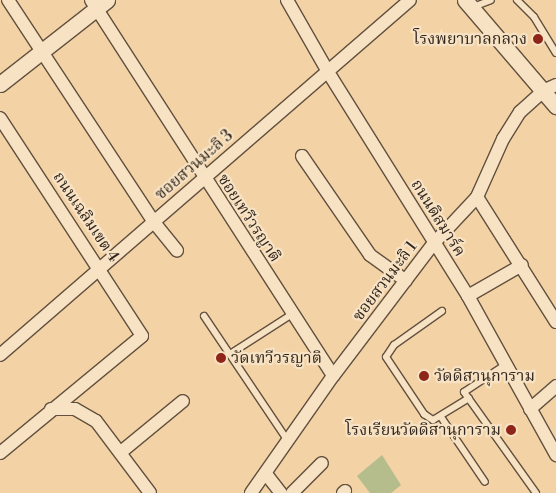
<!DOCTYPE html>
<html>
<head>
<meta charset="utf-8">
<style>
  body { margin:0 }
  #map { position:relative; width:556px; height:493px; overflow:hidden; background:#f3d2a5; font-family:"Libre Bodoni","Noto Serif Thai",serif }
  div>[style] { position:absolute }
  .green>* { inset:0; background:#b4bd8b }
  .roads { filter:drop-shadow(1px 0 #62513f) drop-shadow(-1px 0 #62513f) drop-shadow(0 1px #62513f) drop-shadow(0 -1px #62513f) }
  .service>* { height:6px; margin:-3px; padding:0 3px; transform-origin:3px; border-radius:3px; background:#f7e2c4 }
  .minor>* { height:12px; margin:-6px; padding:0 6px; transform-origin:6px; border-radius:6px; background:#f7e2c4 }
  .tertiary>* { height:15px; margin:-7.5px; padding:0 7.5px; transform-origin:7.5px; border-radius:7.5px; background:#f7e2c4 }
  .dots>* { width:14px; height:14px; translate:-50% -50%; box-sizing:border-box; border:2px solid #f7e2c4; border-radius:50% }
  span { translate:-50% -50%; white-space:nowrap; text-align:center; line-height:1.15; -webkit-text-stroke:4.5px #f7e2c4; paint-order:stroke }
  .poi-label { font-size:16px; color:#31261d }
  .right { translate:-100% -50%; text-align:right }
  .left { translate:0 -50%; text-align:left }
  .street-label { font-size:16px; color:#31261d }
</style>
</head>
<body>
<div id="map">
  <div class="green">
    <div style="clip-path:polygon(382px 455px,401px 485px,391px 493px,370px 493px,357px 476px)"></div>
  </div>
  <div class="roads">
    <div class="service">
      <div style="left:517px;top:0;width:24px;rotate:45deg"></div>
      <div style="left:534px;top:17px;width:42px;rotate:58.6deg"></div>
      <div style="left:473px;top:7px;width:19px;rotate:-21deg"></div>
      <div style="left:442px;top:311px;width:59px;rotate:144.7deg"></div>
      <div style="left:394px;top:345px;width:14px;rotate:124deg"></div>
      <div style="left:386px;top:357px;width:69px;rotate:56.3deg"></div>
      <div style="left:424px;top:414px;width:11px;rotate:34deg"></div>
      <div style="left:433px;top:420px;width:42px;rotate:-31.4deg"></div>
      <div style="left:204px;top:316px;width:151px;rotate:56.1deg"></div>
      <div style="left:230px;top:354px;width:74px;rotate:-32.8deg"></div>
      <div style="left:505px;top:365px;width:49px;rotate:146.6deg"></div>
      <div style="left:464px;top:392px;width:124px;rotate:54.5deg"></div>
      <div style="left:441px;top:417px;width:78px;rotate:55.9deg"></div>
    </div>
    <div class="minor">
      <div style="left:8px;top:0;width:264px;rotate:56.7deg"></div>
      <div style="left:153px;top:221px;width:38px;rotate:51deg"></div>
      <div style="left:91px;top:0;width:447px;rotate:57.2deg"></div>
      <div style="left:287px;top:0;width:83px;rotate:60.3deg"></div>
      <div style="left:328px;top:72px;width:264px;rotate:58deg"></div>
      <div style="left:468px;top:296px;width:182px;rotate:61deg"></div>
      <div style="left:0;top:118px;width:260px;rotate:56.9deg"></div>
      <div style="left:142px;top:336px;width:184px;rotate:140.5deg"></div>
      <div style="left:302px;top:156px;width:120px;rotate:55.5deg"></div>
      <div style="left:370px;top:255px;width:44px;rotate:35.8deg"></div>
      <div style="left:477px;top:197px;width:148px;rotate:57.7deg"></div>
      <div style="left:468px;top:296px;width:62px;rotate:-29.9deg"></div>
      <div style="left:0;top:355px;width:542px;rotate:-40.89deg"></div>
      <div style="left:51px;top:409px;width:24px"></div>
      <div style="left:75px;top:409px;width:24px;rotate:30deg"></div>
      <div style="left:96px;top:421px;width:90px;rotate:53.1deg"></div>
      <div style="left:530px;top:409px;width:35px;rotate:-41deg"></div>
      <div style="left:121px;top:452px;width:80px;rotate:-39.4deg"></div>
      <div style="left:266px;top:474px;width:24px;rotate:52deg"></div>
      <div style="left:251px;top:493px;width:143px;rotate:-55deg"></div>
      <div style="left:333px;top:376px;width:167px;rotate:-52.8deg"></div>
      <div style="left:434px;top:243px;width:63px;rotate:-46.9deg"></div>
      <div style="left:477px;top:197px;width:64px;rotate:-65.9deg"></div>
      <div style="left:503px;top:139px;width:32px;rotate:-58deg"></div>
      <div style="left:520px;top:112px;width:31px;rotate:-42deg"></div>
      <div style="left:543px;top:91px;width:14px;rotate:-25deg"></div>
      <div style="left:292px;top:493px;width:42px;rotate:-45deg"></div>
      <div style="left:343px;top:493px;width:3px;rotate:-45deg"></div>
    </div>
    <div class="tertiary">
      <div style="left:465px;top:0;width:140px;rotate:49.4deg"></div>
      <div style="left:0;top:84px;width:136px;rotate:-38.1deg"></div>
    </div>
  </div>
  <div class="dots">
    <div style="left:538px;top:39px;background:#8f2418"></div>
    <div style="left:221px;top:358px;background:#8f2418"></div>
    <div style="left:424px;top:376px;background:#8f2418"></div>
    <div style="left:511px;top:430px;background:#8f2418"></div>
  </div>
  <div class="poi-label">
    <span class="right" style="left:527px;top:39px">โรงพยาบาลกลาง</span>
    <span class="left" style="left:231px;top:358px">วัดเทวีวรญาติ</span>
    <span class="left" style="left:434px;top:376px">วัดดิสานุการาม</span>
    <span class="right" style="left:501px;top:430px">โรงเรียนวัดดิสานุการาม</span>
  </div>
  <div class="street-label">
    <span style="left:194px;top:165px;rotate:-41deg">ซอยสวนมะลิ 3</span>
    <span style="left:86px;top:217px;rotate:56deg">ถนนเฉลิมเขต 4</span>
    <span style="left:249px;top:218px;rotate:57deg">ซอยเทวีวรญาติ</span>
    <span style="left:438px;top:218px;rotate:58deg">ถนนดิสมาร์ค</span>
    <span style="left:385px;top:281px;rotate:-53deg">ซอยสวนมะลิ 1</span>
  </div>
</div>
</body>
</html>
